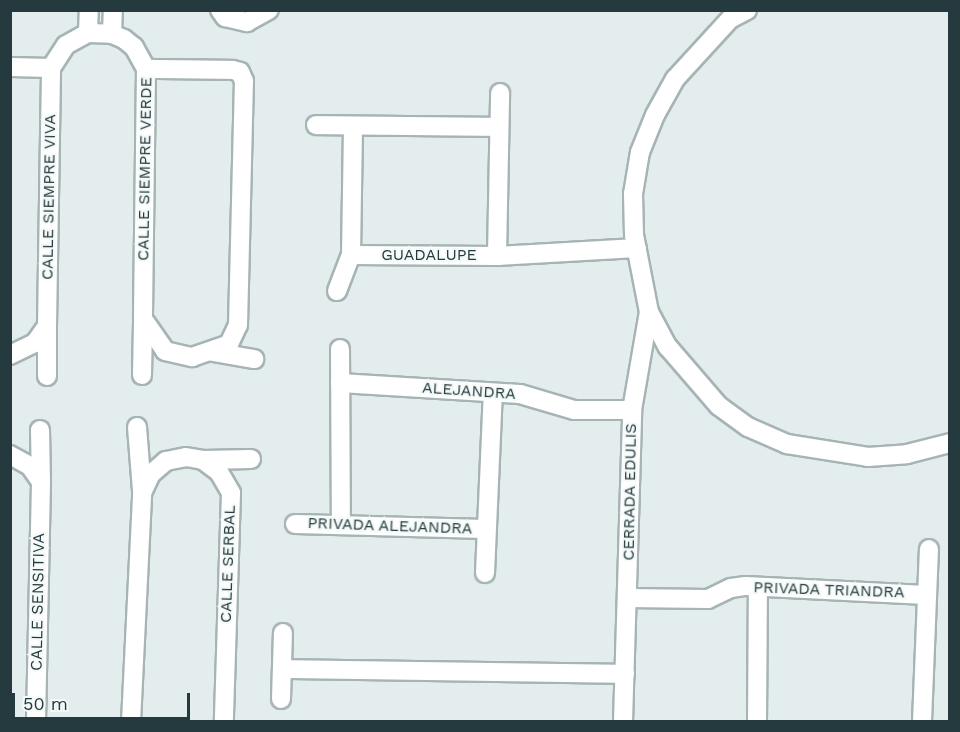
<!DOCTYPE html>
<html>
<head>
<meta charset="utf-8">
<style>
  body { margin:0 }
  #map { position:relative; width:960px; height:732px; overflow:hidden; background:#e4eded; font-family:"Work Sans",sans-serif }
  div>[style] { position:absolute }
  .roads { filter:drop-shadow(2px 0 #a7b4b5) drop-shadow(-2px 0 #a7b4b5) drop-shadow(0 2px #a7b4b5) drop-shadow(0 -2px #a7b4b5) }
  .pedestrian>* { height:18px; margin:-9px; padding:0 9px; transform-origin:9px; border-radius:9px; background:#fff }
  .minor>* { height:18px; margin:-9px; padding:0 9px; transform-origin:9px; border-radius:9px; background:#fff }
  span { translate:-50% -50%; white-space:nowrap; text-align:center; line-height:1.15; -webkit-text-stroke:4.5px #f5faf9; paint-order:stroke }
  .street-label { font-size:16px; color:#243a3e }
  .frame { position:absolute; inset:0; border:12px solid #243a3e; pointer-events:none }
  .scale { position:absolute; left:12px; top:693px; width:178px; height:27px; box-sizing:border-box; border:3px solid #243a3e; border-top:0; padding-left:8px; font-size:18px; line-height:21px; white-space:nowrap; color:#243a3e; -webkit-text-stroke:4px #f5faf9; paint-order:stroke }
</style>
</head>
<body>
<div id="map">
  <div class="roads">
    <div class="pedestrian">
      <div style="left:220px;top:10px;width:9px;rotate:54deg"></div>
      <div style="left:225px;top:17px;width:23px;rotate:13deg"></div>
      <div style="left:247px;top:22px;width:25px;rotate:-29deg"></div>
    </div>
    <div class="minor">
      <div style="left:747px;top:10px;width:19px;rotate:152deg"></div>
      <div style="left:730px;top:19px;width:81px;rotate:132.5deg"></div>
      <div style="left:675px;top:79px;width:41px;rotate:119.1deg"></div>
      <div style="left:655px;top:115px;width:40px;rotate:112deg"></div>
      <div style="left:640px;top:152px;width:43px;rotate:99.5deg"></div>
      <div style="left:633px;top:194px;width:41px;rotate:88.6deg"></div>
      <div style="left:634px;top:235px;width:78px;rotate:79deg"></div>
      <div style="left:649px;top:312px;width:40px;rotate:62deg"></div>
      <div style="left:668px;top:347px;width:78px;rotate:49.2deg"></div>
      <div style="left:719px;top:406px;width:36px;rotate:36deg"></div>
      <div style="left:748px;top:427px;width:43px;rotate:23.6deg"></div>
      <div style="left:787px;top:444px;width:82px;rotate:9.1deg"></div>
      <div style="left:868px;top:457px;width:39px;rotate:-4deg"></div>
      <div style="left:907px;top:454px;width:44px;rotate:-14.3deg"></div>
      <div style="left:88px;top:33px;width:23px;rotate:-88deg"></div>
      <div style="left:112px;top:34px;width:24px;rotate:-88deg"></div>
      <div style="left:10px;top:67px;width:41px;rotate:1.4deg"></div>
      <div style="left:316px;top:125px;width:182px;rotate:0.6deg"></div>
      <div style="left:351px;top:255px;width:146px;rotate:0.4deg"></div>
      <div style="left:497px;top:256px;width:140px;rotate:-3.3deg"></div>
      <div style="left:497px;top:256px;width:163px;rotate:-88.9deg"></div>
      <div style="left:337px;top:291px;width:39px;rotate:-69deg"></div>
      <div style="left:351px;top:255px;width:129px;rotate:-89.1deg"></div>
      <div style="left:47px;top:326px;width:50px;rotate:90deg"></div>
      <div style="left:340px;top:349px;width:175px;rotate:89.7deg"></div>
      <div style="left:213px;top:352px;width:42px;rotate:9.7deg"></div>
      <div style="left:10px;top:355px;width:28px;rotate:-26deg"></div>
      <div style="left:35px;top:343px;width:21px;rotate:-55deg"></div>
      <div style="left:47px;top:326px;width:258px;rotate:-89.1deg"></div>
      <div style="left:51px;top:68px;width:27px;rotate:-57deg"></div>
      <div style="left:66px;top:45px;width:25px;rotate:-29deg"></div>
      <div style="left:88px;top:33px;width:24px;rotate:2deg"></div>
      <div style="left:112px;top:34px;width:13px;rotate:23deg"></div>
      <div style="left:124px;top:39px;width:13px;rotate:39deg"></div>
      <div style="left:134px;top:47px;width:25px;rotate:61deg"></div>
      <div style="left:146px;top:69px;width:250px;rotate:90.7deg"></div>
      <div style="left:143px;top:319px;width:39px;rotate:55deg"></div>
      <div style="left:165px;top:351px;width:28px;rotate:13deg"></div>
      <div style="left:192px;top:357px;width:39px;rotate:-19deg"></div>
      <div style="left:229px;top:344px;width:21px;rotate:-65deg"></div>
      <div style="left:238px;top:325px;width:244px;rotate:-88.6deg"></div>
      <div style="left:244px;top:81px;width:10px;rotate:-114deg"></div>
      <div style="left:240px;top:72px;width:7px;rotate:-164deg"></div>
      <div style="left:233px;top:70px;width:87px;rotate:-179.3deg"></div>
      <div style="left:142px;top:375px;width:54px;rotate:-88.9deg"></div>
      <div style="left:340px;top:383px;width:180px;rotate:3.5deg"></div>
      <div style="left:520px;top:394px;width:56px;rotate:16.5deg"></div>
      <div style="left:574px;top:410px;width:58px"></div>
      <div style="left:137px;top:427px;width:64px;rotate:85.5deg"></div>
      <div style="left:40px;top:430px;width:52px;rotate:88.9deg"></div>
      <div style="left:10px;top:455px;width:23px;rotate:29deg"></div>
      <div style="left:30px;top:466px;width:19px;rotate:55deg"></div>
      <div style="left:41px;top:482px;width:240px;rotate:91.2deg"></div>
      <div style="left:203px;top:460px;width:48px;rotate:-1.2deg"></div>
      <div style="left:295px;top:524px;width:191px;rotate:1.5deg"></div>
      <div style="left:485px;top:573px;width:180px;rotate:-87.5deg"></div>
      <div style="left:627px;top:598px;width:81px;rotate:0.7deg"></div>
      <div style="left:708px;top:599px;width:25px;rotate:-26deg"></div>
      <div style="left:731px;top:588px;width:15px;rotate:-8deg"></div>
      <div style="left:746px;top:586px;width:180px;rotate:2.9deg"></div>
      <div style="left:282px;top:669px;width:343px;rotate:0.8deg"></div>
      <div style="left:281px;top:699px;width:66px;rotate:-88.3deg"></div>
      <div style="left:131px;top:722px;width:229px;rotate:-87.2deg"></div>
      <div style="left:142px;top:493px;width:21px;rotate:-65deg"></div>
      <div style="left:151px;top:474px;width:20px;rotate:-41deg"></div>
      <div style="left:166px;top:461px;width:20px;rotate:-11deg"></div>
      <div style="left:186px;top:457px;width:17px;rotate:10deg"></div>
      <div style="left:203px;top:460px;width:20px;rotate:37deg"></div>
      <div style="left:219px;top:472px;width:24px;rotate:60deg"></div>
      <div style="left:231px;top:493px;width:229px;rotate:91.8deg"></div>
      <div style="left:623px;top:722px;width:312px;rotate:-88.3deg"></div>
      <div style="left:632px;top:410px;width:99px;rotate:-80.2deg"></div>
      <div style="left:757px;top:722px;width:133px;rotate:-89.6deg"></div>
      <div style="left:922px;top:722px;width:173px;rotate:-87.7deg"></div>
    </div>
  </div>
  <div class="street-label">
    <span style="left:145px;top:169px;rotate:-89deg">CALLE SIEMPRE VERDE</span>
    <span style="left:49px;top:197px;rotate:-89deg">CALLE SIEMPRE VIVA</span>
    <span style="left:429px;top:255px">GUADALUPE</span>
    <span style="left:469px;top:391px;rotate:4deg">ALEJANDRA</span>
    <span style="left:630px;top:492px;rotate:-89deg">CERRADA EDULIS</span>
    <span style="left:390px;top:526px;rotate:2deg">PRIVADA ALEJANDRA</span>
    <span style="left:228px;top:564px;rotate:-88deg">CALLE SERBAL</span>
    <span style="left:829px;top:590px;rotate:2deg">PRIVADA TRIANDRA</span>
    <span style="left:38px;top:602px;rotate:-89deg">CALLE SENSITIVA</span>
  </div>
  <div class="frame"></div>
  <div class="scale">50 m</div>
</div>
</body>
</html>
